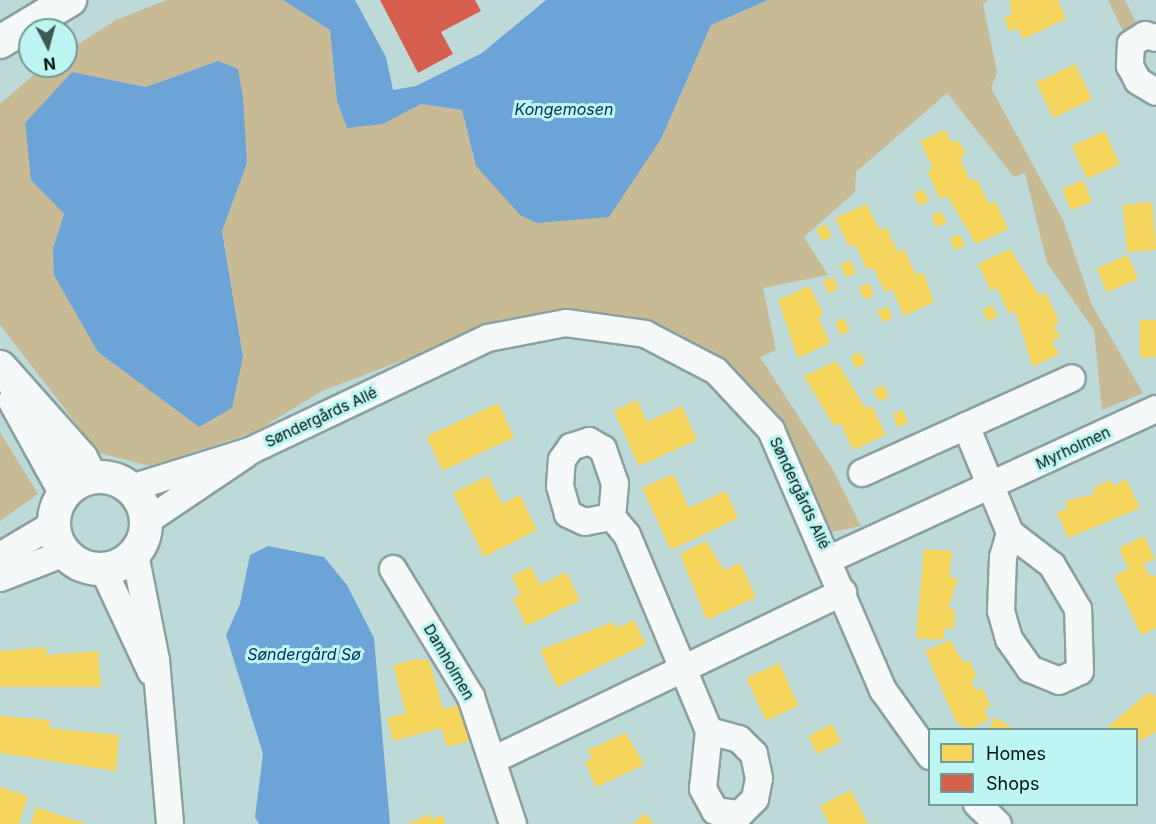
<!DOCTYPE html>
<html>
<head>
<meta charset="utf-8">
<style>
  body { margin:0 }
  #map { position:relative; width:1156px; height:824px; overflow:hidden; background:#bddad9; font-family:Inter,sans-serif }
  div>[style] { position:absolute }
  .green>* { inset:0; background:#c8ba94 }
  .water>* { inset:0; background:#6da4d8 }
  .homes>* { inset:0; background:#f6d55c; transform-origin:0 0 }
  .shops>* { inset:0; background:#d6604d }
  .roads { filter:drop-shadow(2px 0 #89a1a0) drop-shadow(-2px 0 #89a1a0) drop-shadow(0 2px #89a1a0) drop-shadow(0 -2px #89a1a0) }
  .minor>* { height:26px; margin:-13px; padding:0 13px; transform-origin:13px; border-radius:13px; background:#f5f9f9 }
  .tertiary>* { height:32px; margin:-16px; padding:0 16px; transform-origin:16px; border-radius:16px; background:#f5f9f9 }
  .tertiary>.ring { margin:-16px; padding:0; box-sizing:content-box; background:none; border:32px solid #f5f9f9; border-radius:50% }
  span { translate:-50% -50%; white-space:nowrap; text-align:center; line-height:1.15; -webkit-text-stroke:6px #bdf5f2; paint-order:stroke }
  .street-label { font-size:15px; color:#001212 }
  .water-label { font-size:16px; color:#002f5e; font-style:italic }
  .legend { position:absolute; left:928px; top:728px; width:210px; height:78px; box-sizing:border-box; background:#bdf5f2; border:2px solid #719a98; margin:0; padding:8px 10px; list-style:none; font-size:18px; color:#001212 }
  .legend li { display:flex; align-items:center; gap:12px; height:30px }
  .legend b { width:30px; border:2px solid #719a98 }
  .north { position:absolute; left:18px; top:18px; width:60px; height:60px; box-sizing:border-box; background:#bdf5f2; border:2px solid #719a98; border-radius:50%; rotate:174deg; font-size:16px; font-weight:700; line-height:24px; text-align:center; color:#001212 }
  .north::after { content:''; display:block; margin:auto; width:21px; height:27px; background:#425858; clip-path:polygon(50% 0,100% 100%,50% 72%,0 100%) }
</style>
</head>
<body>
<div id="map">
  <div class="green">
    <div style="clip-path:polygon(evenodd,167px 0,283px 0,330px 30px,337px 101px,383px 124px,421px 104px,462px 110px,476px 166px,661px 139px,711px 25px,768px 0,988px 0,983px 4px,997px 72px,991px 88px,1063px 220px,1092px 305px,1143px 393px,1102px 410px,1094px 330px,1047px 263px,1025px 173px,1014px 177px,947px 93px,856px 172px,855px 192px,804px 237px,828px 275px,763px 288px,776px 350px,760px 357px,833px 470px,861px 526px,831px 532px,763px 398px,718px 356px,644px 323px,567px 311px,480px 331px,322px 391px,255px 432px,150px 466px,99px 453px,0 325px,0 104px,44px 66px,66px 66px,66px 52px,116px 20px,167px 0,218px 61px,247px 163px,222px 230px,243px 357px,199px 427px,98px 352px,53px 248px,64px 214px,31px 180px,72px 72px,146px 87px,218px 61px)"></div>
    <div style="clip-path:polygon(1108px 0,1125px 0,1139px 29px,1123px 31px)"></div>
    <div style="clip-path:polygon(0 432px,38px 494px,0 521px)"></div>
  </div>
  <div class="water">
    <div style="clip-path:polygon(283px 0,355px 0,386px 57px,393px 90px,416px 86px,482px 53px,546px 0,768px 0,711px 25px,661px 139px,609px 217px,537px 223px,520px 215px,476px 166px,462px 110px,421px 104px,383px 124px,347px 128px,337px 101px,330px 30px)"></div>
    <div style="clip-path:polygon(218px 61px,238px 69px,243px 98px,247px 163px,222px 231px,243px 357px,232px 408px,199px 427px,98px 352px,54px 275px,53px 248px,64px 214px,31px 180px,25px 123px,72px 72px,146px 87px)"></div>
    <div style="clip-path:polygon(268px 546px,324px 557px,347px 585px,374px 638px,390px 824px,259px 824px,255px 817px,263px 754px,226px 635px,240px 604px,250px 555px)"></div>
  </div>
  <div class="homes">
    <div style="clip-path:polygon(1010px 0,1058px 0,1066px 19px,1023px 39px,1018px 28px,1010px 32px,1004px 18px,1011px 15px)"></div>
    <div style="left:1075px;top:64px;width:39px;height:43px;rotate:64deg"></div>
    <div style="clip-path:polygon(945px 130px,952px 143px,959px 140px,966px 155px,960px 158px,970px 181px,977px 179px,989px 204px,995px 201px,1008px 229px,976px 244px,947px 196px,940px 199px,927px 171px,933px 168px,920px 141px)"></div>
    <div style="left:1105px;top:131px;width:36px;height:36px;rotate:66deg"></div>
    <div style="left:1083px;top:180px;width:23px;height:23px;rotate:67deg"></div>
    <div style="left:923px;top:189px;width:13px;height:11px;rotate:61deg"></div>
    <div style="left:1152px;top:202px;width:48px;height:29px;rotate:85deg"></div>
    <div style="clip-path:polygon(866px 204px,880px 230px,886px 227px,898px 252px,904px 249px,916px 275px,923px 272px,934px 302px,904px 316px,892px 289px,885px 292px,873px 267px,867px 270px,855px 244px,849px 247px,835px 218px)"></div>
    <div style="left:941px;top:211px;width:13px;height:11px;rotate:63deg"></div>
    <div style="left:826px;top:224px;width:14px;height:11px;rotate:65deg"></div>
    <div style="left:960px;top:234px;width:13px;height:11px;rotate:67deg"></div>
    <div style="clip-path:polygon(1010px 249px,1040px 296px,1046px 293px,1059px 322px,1054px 325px,1060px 337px,1052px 341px,1059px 354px,1033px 367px,1015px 311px,1009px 314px,997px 288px,991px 291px,978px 264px)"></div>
    <div style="left:1128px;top:255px;width:26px;height:34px;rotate:67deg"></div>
    <div style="left:850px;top:260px;width:14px;height:11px;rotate:65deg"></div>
    <div style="left:833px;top:277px;width:13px;height:11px;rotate:67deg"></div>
    <div style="left:869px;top:283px;width:13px;height:11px;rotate:67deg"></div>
    <div style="clip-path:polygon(809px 286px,824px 314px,818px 317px,830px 343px,798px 358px,778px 300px)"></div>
    <div style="left:992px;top:305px;width:13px;height:11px;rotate:63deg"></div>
    <div style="left:887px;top:306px;width:13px;height:11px;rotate:63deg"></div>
    <div style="left:844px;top:318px;width:14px;height:10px;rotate:65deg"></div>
    <div style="left:1156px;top:320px;width:37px;height:16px;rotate:90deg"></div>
    <div style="left:860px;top:352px;width:13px;height:11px;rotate:63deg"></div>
    <div style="clip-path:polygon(836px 361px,866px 409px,872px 406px,886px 435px,853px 450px,841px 423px,834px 426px,804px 376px)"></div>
    <div style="left:883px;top:385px;width:13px;height:11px;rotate:63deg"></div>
    <div style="clip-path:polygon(637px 400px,647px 422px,682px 406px,697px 440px,639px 466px,614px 411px)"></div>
    <div style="left:498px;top:403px;width:38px;height:79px;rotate:65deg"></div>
    <div style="left:903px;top:410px;width:14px;height:11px;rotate:69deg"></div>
    <div style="clip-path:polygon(673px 474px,689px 508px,726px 491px,738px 518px,671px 550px,642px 488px)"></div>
    <div style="clip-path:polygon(488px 476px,502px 504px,520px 495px,537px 530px,484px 557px,453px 493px)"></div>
    <div style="clip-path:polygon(1126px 479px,1140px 508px,1068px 538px,1057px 513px,1068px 508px,1065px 501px,1095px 494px,1093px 488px,1110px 480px,1113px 486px)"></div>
    <div style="clip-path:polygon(1144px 536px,1155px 559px,1143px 564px,1149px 575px,1156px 576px,1156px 628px,1141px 635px,1114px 576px,1129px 569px,1119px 548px)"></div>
    <div style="clip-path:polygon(706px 541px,724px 570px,740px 563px,756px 597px,707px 620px,680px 554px)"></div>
    <div style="clip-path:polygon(924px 549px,952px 551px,949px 577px,958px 578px,948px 609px,955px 609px,954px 629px,945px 628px,943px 640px,916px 638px)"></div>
    <div style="clip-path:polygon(531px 567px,540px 585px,566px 572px,580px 600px,526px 626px,513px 598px,521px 595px,512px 576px)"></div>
    <div style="clip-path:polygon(634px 620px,646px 644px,557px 687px,540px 650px,613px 622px,616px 628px)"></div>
    <div style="clip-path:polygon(950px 640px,963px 662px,969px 660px,977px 677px,971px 680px,976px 691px,982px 688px,991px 706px,984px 709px,989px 720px,968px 730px,956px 722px,925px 651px)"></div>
    <div style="clip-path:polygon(46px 647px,47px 655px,98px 651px,101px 687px,0 687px,0 651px)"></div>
    <div style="clip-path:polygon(417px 659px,429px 660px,443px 709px,459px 705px,469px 741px,447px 747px,441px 728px,393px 741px,387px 718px,406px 713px,393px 665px)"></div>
    <div style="left:779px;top:663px;width:47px;height:36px;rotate:65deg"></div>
    <div style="clip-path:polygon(1148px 693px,1156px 696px,1156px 732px,1136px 743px,1136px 730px,1104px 730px)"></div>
    <div style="clip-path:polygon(0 716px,50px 720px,49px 728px,119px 735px,116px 771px,0 753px)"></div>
    <div style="clip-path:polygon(995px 717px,1006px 724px,1015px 730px,988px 730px)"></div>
    <div style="left:832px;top:724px;width:20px;height:27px;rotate:63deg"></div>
    <div style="clip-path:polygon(626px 733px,644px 765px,596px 787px,585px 762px,592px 759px,588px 750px)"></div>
    <div style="clip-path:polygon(0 787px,28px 796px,19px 824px,0 824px)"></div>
    <div style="clip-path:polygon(851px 790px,868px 824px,829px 824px,820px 806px)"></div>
    <div style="clip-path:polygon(36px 807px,86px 824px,31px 824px)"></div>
    <div style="clip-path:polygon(645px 813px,654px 824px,633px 824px)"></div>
    <div style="clip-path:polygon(430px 814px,431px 819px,443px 815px,445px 824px,408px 824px)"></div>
  </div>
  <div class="shops">
    <div style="clip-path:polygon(380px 0,475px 0,481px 11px,441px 32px,453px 54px,418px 73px)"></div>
  </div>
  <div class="roads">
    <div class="minor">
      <div style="left:1156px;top:38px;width:11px;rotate:-165deg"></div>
      <div style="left:1145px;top:35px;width:17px;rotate:147deg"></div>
      <div style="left:1131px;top:44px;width:22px;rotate:93deg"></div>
      <div style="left:1130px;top:66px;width:17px;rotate:62deg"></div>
      <div style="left:1138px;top:81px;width:21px;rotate:31deg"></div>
      <div style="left:966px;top:426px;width:116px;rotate:67.6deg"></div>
      <div style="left:1010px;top:533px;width:25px;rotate:106deg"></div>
      <div style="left:1003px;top:557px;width:54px;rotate:92.1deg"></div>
      <div style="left:1001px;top:611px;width:29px;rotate:74deg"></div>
      <div style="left:1009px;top:639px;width:37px;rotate:55deg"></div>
      <div style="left:1030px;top:669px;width:31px;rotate:22deg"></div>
      <div style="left:1059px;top:681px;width:23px;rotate:-25deg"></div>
      <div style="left:1080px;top:671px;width:62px;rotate:-91.8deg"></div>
      <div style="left:1078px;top:609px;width:51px;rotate:-120.6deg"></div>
      <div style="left:1052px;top:565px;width:53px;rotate:-142.7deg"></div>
      <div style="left:862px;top:473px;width:230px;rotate:-24.3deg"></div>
      <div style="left:131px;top:488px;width:125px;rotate:-17.3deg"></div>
      <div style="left:250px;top:451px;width:263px;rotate:-25.4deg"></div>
      <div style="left:488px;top:338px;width:79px;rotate:-10.9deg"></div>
      <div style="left:566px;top:323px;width:80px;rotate:7.9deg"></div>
      <div style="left:645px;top:334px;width:80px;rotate:27.5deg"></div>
      <div style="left:716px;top:371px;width:81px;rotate:47deg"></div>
      <div style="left:771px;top:430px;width:283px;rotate:66.7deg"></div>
      <div style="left:883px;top:690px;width:81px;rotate:54.5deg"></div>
      <div style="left:612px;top:517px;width:27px;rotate:170deg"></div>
      <div style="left:585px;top:522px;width:19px;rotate:-155deg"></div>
      <div style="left:568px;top:514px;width:29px;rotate:-106deg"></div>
      <div style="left:560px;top:486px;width:26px;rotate:-86deg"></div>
      <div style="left:562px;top:460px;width:16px;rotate:-55deg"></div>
      <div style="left:571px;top:447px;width:19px;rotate:-18deg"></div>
      <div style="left:589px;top:441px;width:16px;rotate:30deg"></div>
      <div style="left:603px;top:449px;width:36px;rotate:71deg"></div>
      <div style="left:615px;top:483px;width:34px;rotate:95deg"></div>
      <div style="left:612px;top:517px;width:23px;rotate:50deg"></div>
      <div style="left:627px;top:535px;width:212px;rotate:67.3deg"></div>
      <div style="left:709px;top:731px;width:58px;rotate:95.9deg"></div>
      <div style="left:703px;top:789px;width:25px;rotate:61deg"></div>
      <div style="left:715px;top:811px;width:25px;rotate:7deg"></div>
      <div style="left:740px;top:814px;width:21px;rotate:-45deg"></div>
      <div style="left:755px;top:799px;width:21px;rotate:-79deg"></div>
      <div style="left:759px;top:778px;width:25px;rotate:-102deg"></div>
      <div style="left:754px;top:754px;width:21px;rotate:-135deg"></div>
      <div style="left:739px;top:739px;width:31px;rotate:-165deg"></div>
      <div style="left:147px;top:521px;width:118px;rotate:-34deg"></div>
      <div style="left:135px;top:554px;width:108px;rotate:78.8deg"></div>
      <div style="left:156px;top:660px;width:165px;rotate:85.1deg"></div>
      <div style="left:0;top:556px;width:63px;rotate:-30.7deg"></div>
      <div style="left:830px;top:559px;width:359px;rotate:-24.7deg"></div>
      <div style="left:103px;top:569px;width:114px;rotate:65deg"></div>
      <div style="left:393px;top:569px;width:150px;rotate:58.6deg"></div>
      <div style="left:471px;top:697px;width:134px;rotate:71.7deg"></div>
      <div style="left:0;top:578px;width:70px;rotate:-21deg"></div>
      <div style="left:495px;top:759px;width:386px;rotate:-25.6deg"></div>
      <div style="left:977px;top:804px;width:29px;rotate:44deg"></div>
    </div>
    <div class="tertiary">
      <div style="left:0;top:42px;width:82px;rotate:-31deg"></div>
      <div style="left:0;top:367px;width:122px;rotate:48.3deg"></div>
      <div style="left:81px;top:458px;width:21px;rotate:62deg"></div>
      <div style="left:15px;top:401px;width:104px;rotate:61.2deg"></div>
      <div class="ring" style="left:54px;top:477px;width:60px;height:60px"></div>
    </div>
  </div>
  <div class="street-label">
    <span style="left:321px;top:417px;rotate:-25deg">Søndergårds Allé</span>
    <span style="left:1073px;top:448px;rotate:-25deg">Myrholmen</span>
    <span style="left:800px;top:493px;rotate:65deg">Søndergårds Allé</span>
    <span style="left:449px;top:662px;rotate:60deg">Damholmen</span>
  </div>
  <div class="water-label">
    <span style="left:564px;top:109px">Kongemosen</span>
    <span style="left:304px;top:654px">Søndergård Sø</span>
  </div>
  <ul class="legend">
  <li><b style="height:16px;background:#f6d55c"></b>Homes</li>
  <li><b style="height:16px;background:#d6604d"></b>Shops</li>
  </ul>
  <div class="north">N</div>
</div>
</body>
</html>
